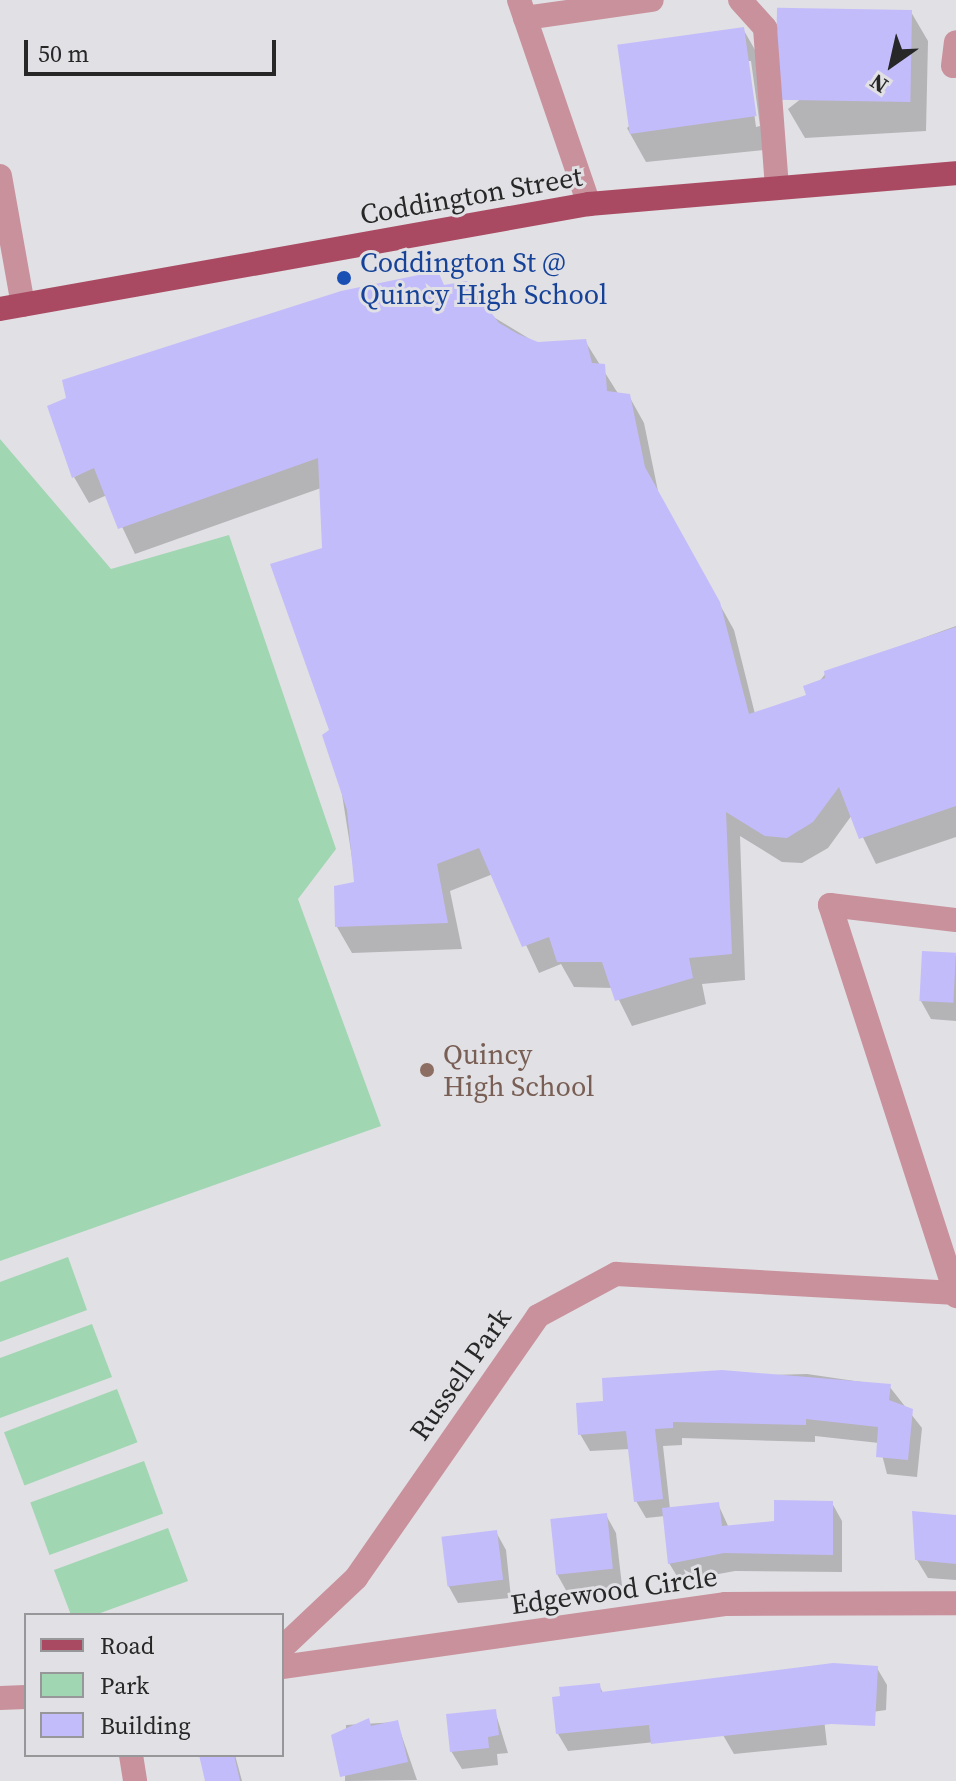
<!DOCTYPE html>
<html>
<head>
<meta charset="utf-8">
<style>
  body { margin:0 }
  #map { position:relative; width:956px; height:1781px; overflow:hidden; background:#e1e0e4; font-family:"Source Serif 4",serif }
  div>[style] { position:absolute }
  .green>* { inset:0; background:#a0d6b2; transform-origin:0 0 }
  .shadow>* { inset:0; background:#0003 }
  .building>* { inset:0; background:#c3bcfb; transform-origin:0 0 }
  .minor>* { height:24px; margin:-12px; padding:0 12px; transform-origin:12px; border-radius:12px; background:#c8919c }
  .major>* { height:24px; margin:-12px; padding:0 12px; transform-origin:12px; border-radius:12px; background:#a94a62 }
  .dots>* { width:22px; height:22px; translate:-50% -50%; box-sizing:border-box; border:4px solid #e1e0e4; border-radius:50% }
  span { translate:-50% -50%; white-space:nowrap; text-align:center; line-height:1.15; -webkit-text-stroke:6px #e1e0e4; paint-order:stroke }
  .street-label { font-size:28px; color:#272728 }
  .transit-label { font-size:28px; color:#164399 }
  .left { translate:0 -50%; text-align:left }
  .education-label { font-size:28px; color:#785e54 }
  .legend { position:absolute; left:24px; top:1613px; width:260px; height:144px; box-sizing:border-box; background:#e1e0e4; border:2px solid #979699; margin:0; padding:10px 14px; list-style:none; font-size:24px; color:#272728 }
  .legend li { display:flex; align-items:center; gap:16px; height:40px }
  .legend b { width:40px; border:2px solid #979699 }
  .north { position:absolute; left:852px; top:24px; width:80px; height:80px; -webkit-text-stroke:6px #e1e0e4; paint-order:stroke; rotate:214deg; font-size:22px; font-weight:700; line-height:32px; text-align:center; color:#272728 }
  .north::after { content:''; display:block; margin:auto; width:28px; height:36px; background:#272728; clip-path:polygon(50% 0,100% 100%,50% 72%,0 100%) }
  .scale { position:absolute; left:24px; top:40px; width:252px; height:36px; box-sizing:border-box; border:4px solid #272728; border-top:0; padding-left:10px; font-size:24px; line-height:28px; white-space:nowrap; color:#272728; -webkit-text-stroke:6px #e1e0e4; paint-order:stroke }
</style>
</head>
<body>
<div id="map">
  <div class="green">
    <div style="clip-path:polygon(0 439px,111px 569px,229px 535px,336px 849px,298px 899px,381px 1126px,0 1261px)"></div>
    <div style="clip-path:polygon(68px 1257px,87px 1310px,0 1342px,0 1282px)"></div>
    <div style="clip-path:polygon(92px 1324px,112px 1377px,0 1418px,0 1358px)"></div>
    <div style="left:117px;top:1389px;width:57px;height:121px;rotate:69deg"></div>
    <div style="left:144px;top:1461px;width:56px;height:121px;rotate:70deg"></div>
    <div style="clip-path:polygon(168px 1528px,188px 1581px,95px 1615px,71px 1615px,54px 1570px)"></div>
  </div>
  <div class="shadow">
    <div style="clip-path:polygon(911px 12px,928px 41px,926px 131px,805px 138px,788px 109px)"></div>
    <div style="clip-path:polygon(evenodd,743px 29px,762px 62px,774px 149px,646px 162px,627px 128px,743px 29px,747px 61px,751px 61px,760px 126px,756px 127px,747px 61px)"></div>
    <div style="clip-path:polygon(444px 287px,538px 344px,585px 341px,619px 395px,629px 396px,644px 423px,659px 496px,734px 630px,755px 714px,808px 696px,826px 673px,956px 626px,956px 837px,876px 864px,852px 815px,828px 848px,802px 863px,782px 862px,740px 836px,745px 980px,702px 984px,706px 1004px,632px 1026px,613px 988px,574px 987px,561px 964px,539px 973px,493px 874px,450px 891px,462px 949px,352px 953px,337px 927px,356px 883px,332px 731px,321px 488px,135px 554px,107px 495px,89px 503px,74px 477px)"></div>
    <div style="clip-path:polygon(956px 955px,956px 1021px,931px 1019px,921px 1001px)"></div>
    <div style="clip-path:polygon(807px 1374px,889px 1386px,922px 1428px,917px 1477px,887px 1474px,879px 1443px,815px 1436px,815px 1442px,682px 1438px,682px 1445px,663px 1446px,670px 1509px,718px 1504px,729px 1528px,776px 1523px,832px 1503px,842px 1521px,842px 1572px,735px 1571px,680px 1581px,669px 1563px,665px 1516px,646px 1518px,636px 1501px,630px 1449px,590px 1451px,580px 1434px,605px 1403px,604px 1380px)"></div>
    <div style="clip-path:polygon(606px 1515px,616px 1533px,622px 1586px,567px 1592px,557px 1574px)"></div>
    <div style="clip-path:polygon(956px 1520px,956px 1580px,928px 1578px,917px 1560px)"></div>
    <div style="clip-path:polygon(496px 1532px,506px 1550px,511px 1598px,458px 1603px,448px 1585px)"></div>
    <div style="clip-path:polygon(877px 1668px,887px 1685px,886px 1710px,824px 1719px,827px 1745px,734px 1754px,723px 1735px,568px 1751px,558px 1734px,599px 1685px,603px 1693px)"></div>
    <div style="clip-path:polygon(495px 1711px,508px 1753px,497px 1754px,498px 1765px,462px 1769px,451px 1751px)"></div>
    <div style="clip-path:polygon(397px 1722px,417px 1780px,345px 1781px,346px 1725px)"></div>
    <div style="clip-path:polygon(201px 1755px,235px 1755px,242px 1781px,207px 1781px)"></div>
  </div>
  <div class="building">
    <div style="left:912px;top:10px;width:92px;height:135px;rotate:91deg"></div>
    <div style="left:744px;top:27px;width:90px;height:128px;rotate:82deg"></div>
    <div style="clip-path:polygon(438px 271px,444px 285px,467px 281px,499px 323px,518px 334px,538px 342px,586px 339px,592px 363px,605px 364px,607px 391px,630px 394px,645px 467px,720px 602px,749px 714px,806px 695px,803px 686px,825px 678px,824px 671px,956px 627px,956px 806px,859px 839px,839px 787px,813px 822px,787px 838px,765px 836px,726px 812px,732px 954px,689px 958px,693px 978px,615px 1001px,602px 962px,557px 962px,549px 937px,522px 947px,479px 848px,437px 864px,448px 923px,335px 927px,334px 886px,354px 882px,347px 810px,322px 735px,329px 730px,270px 564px,322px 548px,318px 458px,118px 529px,94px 468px,72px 478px,47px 406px,66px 398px,62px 380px,341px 291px)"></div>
    <div style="left:922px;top:951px;width:34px;height:50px;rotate:3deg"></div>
    <div style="clip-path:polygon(722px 1370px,891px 1384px,889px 1400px,913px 1409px,908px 1460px,876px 1457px,878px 1427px,806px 1419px,806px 1425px,673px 1422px,673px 1428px,655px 1429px,663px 1499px,634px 1502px,626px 1431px,578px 1435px,576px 1403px,603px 1401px,602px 1378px)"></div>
    <div style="clip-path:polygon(774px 1500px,833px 1501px,833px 1555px,724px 1553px,668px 1564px,662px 1508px,719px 1502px,722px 1526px,774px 1521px)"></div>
    <div style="clip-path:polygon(912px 1511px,956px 1515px,956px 1564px,915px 1560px)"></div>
    <div style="left:607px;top:1513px;width:56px;height:57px;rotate:84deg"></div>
    <div style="left:497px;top:1530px;width:50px;height:56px;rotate:83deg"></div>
    <div style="clip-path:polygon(833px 1663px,878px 1666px,875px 1726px,831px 1724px,651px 1744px,649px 1725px,556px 1734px,552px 1697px,560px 1696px,559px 1687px,600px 1683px,601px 1692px)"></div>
    <div style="clip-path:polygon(496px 1709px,499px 1735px,488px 1737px,489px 1748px,450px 1752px,446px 1714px)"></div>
    <div style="clip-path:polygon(369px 1718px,371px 1726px,398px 1720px,408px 1762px,340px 1777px,331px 1735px)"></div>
    <div style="clip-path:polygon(199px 1755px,234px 1755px,240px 1781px,205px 1781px)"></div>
  </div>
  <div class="minor">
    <div style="left:519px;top:0;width:216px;rotate:71.1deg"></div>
    <div style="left:740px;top:0;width:38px;rotate:48deg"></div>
    <div style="left:765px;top:28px;width:160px;rotate:85.7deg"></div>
    <div style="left:525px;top:18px;width:128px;rotate:-8.1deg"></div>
    <div style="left:953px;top:66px;width:24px;rotate:-83deg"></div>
    <div style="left:0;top:176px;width:131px;rotate:79.9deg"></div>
    <div style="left:956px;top:920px;width:127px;rotate:-173.2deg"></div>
    <div style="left:830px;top:905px;width:411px;rotate:72.1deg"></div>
    <div style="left:282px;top:1648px;width:102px;rotate:-43.4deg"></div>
    <div style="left:356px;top:1578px;width:319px;rotate:-55.2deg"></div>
    <div style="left:538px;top:1316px;width:89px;rotate:-28.3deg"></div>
    <div style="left:616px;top:1274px;width:341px;rotate:3.2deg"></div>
    <div style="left:282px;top:1667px;width:447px;rotate:-8.1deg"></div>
    <div style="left:725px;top:1604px;width:231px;rotate:-0.2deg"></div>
    <div style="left:0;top:1698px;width:26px;rotate:-2deg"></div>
    <div style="left:131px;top:1755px;width:26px;rotate:81deg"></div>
  </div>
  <div class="major">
    <div style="left:0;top:309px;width:598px;rotate:-10.11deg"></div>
    <div style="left:589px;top:204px;width:368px;rotate:-4.8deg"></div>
  </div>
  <div class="dots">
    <div style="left:344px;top:278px;background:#1a4fb4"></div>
    <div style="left:427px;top:1070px;background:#8d6e63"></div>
  </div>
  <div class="street-label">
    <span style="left:471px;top:195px;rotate:-10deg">Coddington Street</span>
    <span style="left:460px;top:1374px;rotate:-55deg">Russell Park</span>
    <span style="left:614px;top:1590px;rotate:-8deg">Edgewood Circle</span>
  </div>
  <div class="transit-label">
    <span class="left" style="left:360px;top:278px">Coddington St @<br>Quincy High School</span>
  </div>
  <div class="education-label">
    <span class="left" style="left:443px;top:1070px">Quincy<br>High School</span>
  </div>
  <ul class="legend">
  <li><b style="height:10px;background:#a94a62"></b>Road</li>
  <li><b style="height:22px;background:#a0d6b2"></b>Park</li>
  <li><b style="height:22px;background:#c3bcfb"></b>Building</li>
  </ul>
  <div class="north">N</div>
  <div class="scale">50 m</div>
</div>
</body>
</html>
